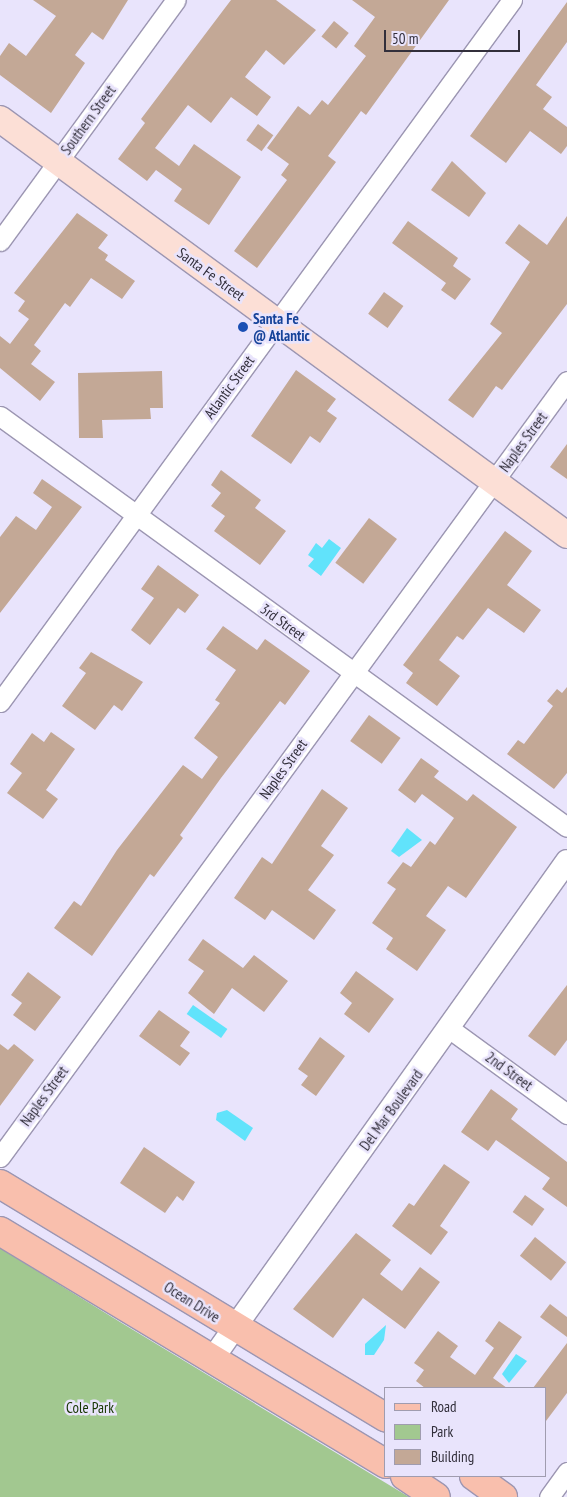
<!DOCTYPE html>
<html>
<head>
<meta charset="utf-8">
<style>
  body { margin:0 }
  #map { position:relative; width:567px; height:1497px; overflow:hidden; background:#e9e4fc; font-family:"PT Sans Narrow",sans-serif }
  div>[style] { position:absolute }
  .green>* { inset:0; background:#a2c890 }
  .water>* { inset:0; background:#61e3fb; transform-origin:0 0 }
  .building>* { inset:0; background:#c3a896; transform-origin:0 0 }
  .roads { filter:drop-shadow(1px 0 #9c96b2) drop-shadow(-1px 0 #9c96b2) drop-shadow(0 1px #9c96b2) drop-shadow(0 -1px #9c96b2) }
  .minor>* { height:19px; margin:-9.5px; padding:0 9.5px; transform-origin:9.5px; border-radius:9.5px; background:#fff }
  .tertiary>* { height:22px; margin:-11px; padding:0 11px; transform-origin:11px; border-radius:11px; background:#fff }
  .secondary>* { height:26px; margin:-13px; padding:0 13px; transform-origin:13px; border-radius:13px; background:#fcdfd6 }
  .primary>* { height:28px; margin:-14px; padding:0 14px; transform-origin:14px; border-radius:14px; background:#f9bfad }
  .dots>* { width:14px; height:14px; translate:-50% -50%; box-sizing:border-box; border:2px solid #e9e4fc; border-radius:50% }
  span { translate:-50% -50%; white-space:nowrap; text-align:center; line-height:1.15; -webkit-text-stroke:5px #e9e4fc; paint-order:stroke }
  .street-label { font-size:15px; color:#322f3b }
  .transit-label { font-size:15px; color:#164399; font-weight:700 }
  .left { translate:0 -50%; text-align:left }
  .park-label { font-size:15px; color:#163600 }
  .legend { position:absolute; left:384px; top:1387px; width:162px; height:90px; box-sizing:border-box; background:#e9e4fc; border:1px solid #a09caf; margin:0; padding:6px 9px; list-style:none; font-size:15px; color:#322f3b }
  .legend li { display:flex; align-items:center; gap:10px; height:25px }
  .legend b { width:25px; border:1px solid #a09caf }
  .scale { position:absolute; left:384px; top:30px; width:136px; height:22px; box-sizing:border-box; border:2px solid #322f3b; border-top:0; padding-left:6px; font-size:15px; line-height:18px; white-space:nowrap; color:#322f3b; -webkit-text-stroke:4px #e9e4fc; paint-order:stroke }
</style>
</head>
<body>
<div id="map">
  <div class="green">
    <div style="clip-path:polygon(0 1248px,120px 1322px,409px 1497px,0 1497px)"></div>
  </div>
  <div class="water">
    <div style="clip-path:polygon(329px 539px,341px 548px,321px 576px,308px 566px,314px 559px,308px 555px,316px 543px,322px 548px)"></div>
    <div style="clip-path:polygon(407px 828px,422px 840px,399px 857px,391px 851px)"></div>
    <div style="left:193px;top:1005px;width:42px;height:11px;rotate:35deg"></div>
    <div style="clip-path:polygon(227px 1110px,253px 1128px,245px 1141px,216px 1120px,217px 1113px)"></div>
    <div style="clip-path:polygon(386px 1325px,384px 1340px,374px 1355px,365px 1355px,365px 1344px)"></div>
    <div style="clip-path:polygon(516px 1354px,527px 1361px,509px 1383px,502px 1374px)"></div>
  </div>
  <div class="building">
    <div style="clip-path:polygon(33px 0,128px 0,103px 40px,92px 32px,75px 55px,85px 63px,51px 113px,0 75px,0 56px,9px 43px,26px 56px,56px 16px)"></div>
    <div style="clip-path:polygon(231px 0,276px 0,316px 30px,284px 65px,266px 50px,245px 77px,271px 97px,257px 116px,231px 97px,211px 123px,188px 105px,155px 148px,179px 166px,194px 144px,241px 177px,209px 225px,174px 201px,182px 189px,156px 170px,147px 181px,118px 159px,145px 123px,141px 119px)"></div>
    <div style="clip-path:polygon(352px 0,449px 0,366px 115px,361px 111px,328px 156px,336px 162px,257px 268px,234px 251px,287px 180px,281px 175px,289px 164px,267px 148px,298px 106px,310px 115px,322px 100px,328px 105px,366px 56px,354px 46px,375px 17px)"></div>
    <div style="clip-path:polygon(567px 2px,567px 42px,536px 85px,552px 97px,543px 109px,567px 127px,567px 146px,561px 154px,530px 131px,506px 163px,470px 136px)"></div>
    <div style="left:334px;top:21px;width:19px;height:20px;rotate:39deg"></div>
    <div style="left:258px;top:124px;width:19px;height:20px;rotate:36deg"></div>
    <div style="clip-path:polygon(452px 161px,486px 193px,469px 217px,431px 190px)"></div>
    <div style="clip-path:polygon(77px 213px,108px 235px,98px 248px,108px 255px,105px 260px,135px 281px,122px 299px,91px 278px,70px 307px,65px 303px,34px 345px,41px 351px,31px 364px,55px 382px,40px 401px,0 368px,0 336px,10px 344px,29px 319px,18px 311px,25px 301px,14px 293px)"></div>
    <div style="clip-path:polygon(567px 216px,567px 304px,502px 390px,496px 386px,473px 418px,448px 400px,502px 333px,490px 324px,530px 262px,505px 243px,519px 224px,547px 245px)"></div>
    <div style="clip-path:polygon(408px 221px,458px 258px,453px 266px,471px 279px,455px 300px,441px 290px,446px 283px,392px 243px)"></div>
    <div style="left:384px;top:292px;width:24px;height:27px;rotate:36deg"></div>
    <div style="clip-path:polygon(296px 370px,336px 399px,327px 411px,337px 418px,320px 443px,310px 436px,291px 464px,251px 436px)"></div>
    <div style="clip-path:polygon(162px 371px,163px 408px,150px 408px,151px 419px,102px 420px,103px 438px,79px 438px,78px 373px)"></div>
    <div style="clip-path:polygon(567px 444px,567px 479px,550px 467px)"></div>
    <div style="clip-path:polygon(221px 470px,261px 500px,255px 508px,286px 531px,260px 565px,214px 531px,225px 516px,211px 506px,221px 493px,211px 485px)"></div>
    <div style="clip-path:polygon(42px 479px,82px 507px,0 613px,0 537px,16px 516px,36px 530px,52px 507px,33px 493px)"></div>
    <div style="left:369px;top:518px;width:35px;height:56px;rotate:37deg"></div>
    <div style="clip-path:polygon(505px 531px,532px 551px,507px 585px,541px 610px,524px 633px,488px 608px,463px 640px,457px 636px,439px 660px,460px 676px,437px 706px,406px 683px,413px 673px,403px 665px)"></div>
    <div style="clip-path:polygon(158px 565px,199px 595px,185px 613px,178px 608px,150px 645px,131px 630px,154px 598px,141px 589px)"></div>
    <div style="clip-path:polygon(223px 626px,257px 650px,265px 639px,310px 671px,285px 705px,280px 701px,221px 778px,180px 835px,183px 838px,154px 877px,150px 874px,92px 956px,54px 928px,74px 901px,81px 906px,117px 850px,183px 765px,202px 779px,218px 757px,194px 738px,220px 703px,215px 700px,236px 670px,206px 649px)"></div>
    <div style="clip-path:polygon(91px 652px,143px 682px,122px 711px,114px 705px,95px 730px,62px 706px,86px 673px,79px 668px)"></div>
    <div style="clip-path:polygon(567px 687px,567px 773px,554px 789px,507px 754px,518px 740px,524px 744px,553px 706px,547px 701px,557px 689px,562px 693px)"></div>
    <div style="left:369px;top:715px;width:39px;height:32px;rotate:36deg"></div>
    <div style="clip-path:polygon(51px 732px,75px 749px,46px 790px,58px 799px,43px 819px,7px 793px,22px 773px,10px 764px,32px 733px,44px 742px)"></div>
    <div style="clip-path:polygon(421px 758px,439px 771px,434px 777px,467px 801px,473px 794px,517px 827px,466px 898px,448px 886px,426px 916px,446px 930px,417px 971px,386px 949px,393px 938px,372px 923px,396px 889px,387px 883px,403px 862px,411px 867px,430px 841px,435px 845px,454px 818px,422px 794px,415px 803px,398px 790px)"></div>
    <div style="clip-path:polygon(322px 789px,348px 808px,321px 846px,334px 855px,308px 890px,336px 910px,314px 940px,272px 910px,265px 920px,234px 898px,262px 857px,272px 864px)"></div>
    <div style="clip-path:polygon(203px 939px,243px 968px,254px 955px,288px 981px,264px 1012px,232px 988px,214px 1014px,188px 993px,204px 971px,188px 960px)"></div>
    <div style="clip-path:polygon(356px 971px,394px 999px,369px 1033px,344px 1014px,352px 1003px,340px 993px)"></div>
    <div style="clip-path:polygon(28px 972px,61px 997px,35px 1031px,13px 1015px,22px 1003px,11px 995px)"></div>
    <div style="clip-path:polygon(567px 985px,567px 1040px,555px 1056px,528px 1036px)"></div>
    <div style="clip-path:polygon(159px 1010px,190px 1032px,180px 1046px,190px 1053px,180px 1066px,139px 1036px)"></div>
    <div style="clip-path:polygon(320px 1037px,345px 1056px,316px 1096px,301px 1085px,308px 1076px,298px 1069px)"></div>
    <div style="clip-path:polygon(0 1044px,8px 1050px,14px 1044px,34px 1060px,0 1106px)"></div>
    <div style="clip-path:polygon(491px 1089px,518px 1109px,511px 1119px,567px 1162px,567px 1207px,542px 1189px,550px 1178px,496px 1140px,488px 1151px,461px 1132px)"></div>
    <div style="clip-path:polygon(144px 1147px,195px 1182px,183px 1201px,177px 1196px,165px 1213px,120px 1183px)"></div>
    <div style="clip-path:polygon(444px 1164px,470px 1182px,440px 1226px,448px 1232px,431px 1255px,392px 1226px,409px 1203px,414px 1206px)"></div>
    <div style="left:525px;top:1195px;width:24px;height:21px;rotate:36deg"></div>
    <div style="clip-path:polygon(356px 1233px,391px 1260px,380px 1274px,402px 1291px,420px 1267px,440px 1282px,405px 1329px,363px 1298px,333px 1338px,293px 1309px)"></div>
    <div style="left:535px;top:1237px;width:40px;height:24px;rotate:39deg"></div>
    <div style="clip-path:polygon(550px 1304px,567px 1317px,567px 1337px,540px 1317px)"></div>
    <div style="clip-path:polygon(499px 1321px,522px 1337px,493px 1378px,507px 1388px,425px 1388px,416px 1381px,424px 1370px,414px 1363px,438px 1331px,458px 1346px,450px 1357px,475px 1375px,494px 1348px,485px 1341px)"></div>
    <div style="clip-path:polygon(567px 1343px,567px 1393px,546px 1421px,546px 1388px,533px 1388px)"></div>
  </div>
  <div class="roads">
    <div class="minor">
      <div style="left:0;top:241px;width:298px;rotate:-53.9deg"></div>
      <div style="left:0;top:416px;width:700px;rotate:35.94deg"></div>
      <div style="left:0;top:702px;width:869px;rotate:-53.9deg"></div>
      <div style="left:450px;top:1029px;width:145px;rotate:36deg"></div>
      <div style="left:0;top:1157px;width:961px;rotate:-53.85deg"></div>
      <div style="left:549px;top:1497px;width:31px;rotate:-54deg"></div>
    </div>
    <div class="tertiary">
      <div style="left:213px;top:1358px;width:610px;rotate:-54.54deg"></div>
    </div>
    <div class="secondary">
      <div style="left:0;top:119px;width:703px;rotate:36.27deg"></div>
    </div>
    <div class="primary">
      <div style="left:0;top:1184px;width:451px;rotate:31.2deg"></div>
      <div style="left:0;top:1231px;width:451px;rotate:31.1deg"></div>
      <div style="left:405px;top:1476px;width:37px;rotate:34deg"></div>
      <div style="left:474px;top:1476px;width:36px;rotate:36deg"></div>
    </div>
  </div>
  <div class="dots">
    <div style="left:243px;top:327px;background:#1a4fb4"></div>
  </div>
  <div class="street-label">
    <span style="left:88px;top:120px;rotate:-54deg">Southern Street</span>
    <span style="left:211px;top:274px;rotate:36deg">Santa Fe Street</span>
    <span style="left:229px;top:387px;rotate:-54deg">Atlantic Street</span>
    <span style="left:523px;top:442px;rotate:-54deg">Naples Street</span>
    <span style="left:283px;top:622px;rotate:36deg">3rd Street</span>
    <span style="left:283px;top:769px;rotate:-54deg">Naples Street</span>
    <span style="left:509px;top:1071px;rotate:36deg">2nd Street</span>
    <span style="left:44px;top:1096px;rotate:-54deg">Naples Street</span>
    <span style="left:391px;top:1110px;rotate:-54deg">Del Mar Boulevard</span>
    <span style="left:192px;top:1302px;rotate:32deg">Ocean Drive</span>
  </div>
  <div class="transit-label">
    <span class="left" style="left:253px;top:327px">Santa Fe<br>@ Atlantic</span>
  </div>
  <div class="park-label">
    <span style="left:90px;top:1408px">Cole Park</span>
  </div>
  <ul class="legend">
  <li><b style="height:6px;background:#f9bfad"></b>Road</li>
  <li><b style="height:14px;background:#a2c890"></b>Park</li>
  <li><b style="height:14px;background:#c3a896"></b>Building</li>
  </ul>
  <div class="scale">50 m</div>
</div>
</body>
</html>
